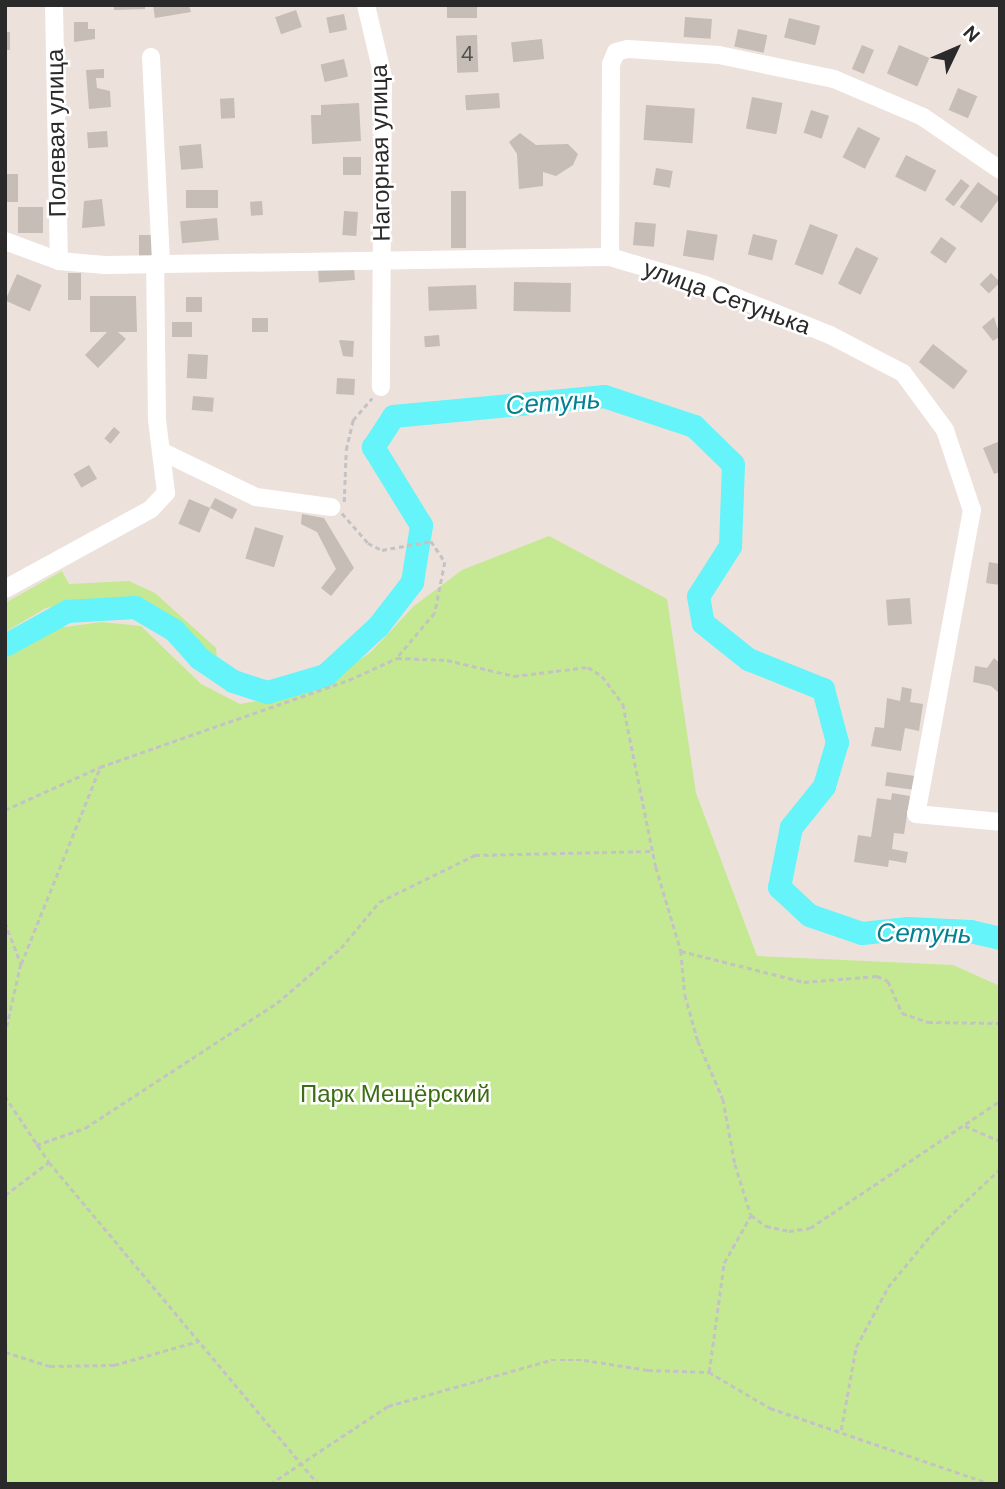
<!DOCTYPE html>
<html>
<head>
<meta charset="utf-8">
<style>
  body { margin:0 }
  #map { position:relative; width:1005px; height:1489px; overflow:hidden; background:#ede1db; font-family:"DM Sans",sans-serif }
  div>[style] { position:absolute }
  .green>* { inset:0; background:#c4e992 }
  .river>* { height:23px; margin:-11.5px; padding:0 11.5px; transform-origin:11.5px; border-radius:11.5px; background:#64f4f9 }
  .building>* { inset:0; background:#c5bdb6; transform-origin:0 0 }
  .path>* { height:2.5px; margin-top:-1.25px; transform-origin:0; background:repeating-linear-gradient(90deg,#c3c3c3 0 5px,transparent 0 8.5px) }
  .minor>* { height:18px; margin:-9px; padding:0 9px; transform-origin:9px; border-radius:9px; background:#fff }
  span { translate:-50% -50%; white-space:nowrap; text-align:center; line-height:1.15; -webkit-text-stroke:5px #fff; paint-order:stroke }
  .number-label { font-size:21px; color:#514f4d }
  .number-label span { -webkit-text-stroke-width:0 }
  .street-label { font-size:24px; color:#2a2a2a }
  .park-label { font-size:24px; color:#3c6d14 }
  .water-label { font-size:26px; color:#048190; font-style:italic }
  .frame { position:absolute; inset:0; border:7px solid #2a2a2a; pointer-events:none }
  .north { position:absolute; left:921px; top:14px; width:70px; height:70px; -webkit-text-stroke:5px #fff; paint-order:stroke; rotate:46deg; font-size:19px; font-weight:700; line-height:28px; text-align:center; color:#2a2a2a }
  .north::after { content:''; display:block; margin:auto; width:24px; height:32px; background:#2a2a2a; clip-path:polygon(50% 0,100% 100%,50% 72%,0 100%) }
</style>
</head>
<body>
<div id="map">
  <div class="green">
    <div style="clip-path:polygon(549px 536px,667px 599px,696px 793px,757px 956px,953px 965px,1000px 986px,1000px 1484px,5px 1484px,5px 659px,25px 641px,58px 628px,101px 622px,141px 626px,201px 684px,240px 704px,309px 692px,370px 653px,414px 606px,462px 570px)"></div>
    <div style="clip-path:polygon(62px 571px,69px 584px,129px 581px,155px 593px,216px 648px,217px 662px,138px 604px,74px 602px,46px 608px,5px 632px,5px 603px)"></div>
  </div>
  <div class="river">
    <div style="left:5px;top:645px;width:71px;rotate:-28.7deg"></div>
    <div style="left:67px;top:611px;width:68px;rotate:-3.4deg"></div>
    <div style="left:135px;top:607px;width:45px;rotate:30.5deg"></div>
    <div style="left:174px;top:630px;width:38px;rotate:48deg"></div>
    <div style="left:199px;top:658px;width:41px;rotate:34.1deg"></div>
    <div style="left:233px;top:681px;width:36px;rotate:18deg"></div>
    <div style="left:267px;top:692px;width:60px;rotate:-16.3deg"></div>
    <div style="left:325px;top:675px;width:72px;rotate:-42.8deg"></div>
    <div style="left:378px;top:626px;width:56px;rotate:-52.3deg"></div>
    <div style="left:412px;top:582px;width:58px;rotate:-81deg"></div>
    <div style="left:421px;top:525px;width:92px;rotate:-121.6deg"></div>
    <div style="left:373px;top:447px;width:37px;rotate:-57deg"></div>
    <div style="left:393px;top:416px;width:212px;rotate:-5.4deg"></div>
    <div style="left:604px;top:396px;width:95px;rotate:18.4deg"></div>
    <div style="left:694px;top:426px;width:54px;rotate:44.3deg"></div>
    <div style="left:733px;top:464px;width:82px;rotate:92.1deg"></div>
    <div style="left:730px;top:546px;width:59px;rotate:122.6deg"></div>
    <div style="left:698px;top:596px;width:27px;rotate:80deg"></div>
    <div style="left:703px;top:623px;width:58px;rotate:38.7deg"></div>
    <div style="left:748px;top:659px;width:81px;rotate:21.8deg"></div>
    <div style="left:823px;top:689px;width:55px;rotate:75.2deg"></div>
    <div style="left:837px;top:742px;width:46px;rotate:106.5deg"></div>
    <div style="left:824px;top:786px;width:53px;rotate:128.8deg"></div>
    <div style="left:791px;top:827px;width:61px;rotate:101.3deg"></div>
    <div style="left:779px;top:887px;width:41px;rotate:43deg"></div>
    <div style="left:809px;top:915px;width:56px;rotate:18.8deg"></div>
    <div style="left:862px;top:933px;width:46px;rotate:-6.2deg"></div>
    <div style="left:908px;top:928px;width:62px;rotate:2.8deg"></div>
    <div style="left:970px;top:931px;width:31px;rotate:13deg"></div>
  </div>
  <div class="building">
    <div style="clip-path:polygon(114px 5px,145px 5px,145px 9px,114px 10px)"></div>
    <div style="clip-path:polygon(153px 5px,189px 5px,191px 12px,155px 18px)"></div>
    <div style="left:447px;top:5px;width:30px;height:13px"></div>
    <div style="left:296px;top:10px;width:18px;height:22px;rotate:71deg"></div>
    <div style="left:344px;top:14px;width:16px;height:18px;rotate:79deg"></div>
    <div style="left:685px;top:17px;width:27px;height:20px;rotate:4deg"></div>
    <div style="left:789px;top:18px;width:32px;height:20px;rotate:14deg"></div>
    <div style="clip-path:polygon(74px 22px,88px 22px,88px 29px,95px 29px,95px 39px,74px 42px)"></div>
    <div style="left:738px;top:29px;width:30px;height:18px;rotate:12deg"></div>
    <div style="left:5px;top:32px;width:5px;height:18px"></div>
    <div style="left:477px;top:35px;width:37px;height:21px;rotate:88deg"></div>
    <div style="left:542px;top:39px;width:20px;height:31px;rotate:84deg"></div>
    <div style="left:862px;top:45px;width:13px;height:26px;rotate:23deg"></div>
    <div style="left:899px;top:45px;width:33px;height:31px;rotate:23deg"></div>
    <div style="left:344px;top:59px;width:18px;height:24px;rotate:77deg"></div>
    <div style="clip-path:polygon(104px 69px,104px 78px,96px 78px,97px 88px,110px 91px,111px 107px,89px 109px,86px 70px)"></div>
    <div style="left:958px;top:88px;width:21px;height:24px;rotate:23deg"></div>
    <div style="left:499px;top:93px;width:15px;height:34px;rotate:86deg"></div>
    <div style="left:752px;top:97px;width:31px;height:32px;rotate:11deg"></div>
    <div style="left:234px;top:98px;width:20px;height:14px;rotate:87deg"></div>
    <div style="clip-path:polygon(359px 103px,361px 141px,312px 144px,311px 115px,321px 115px,321px 105px)"></div>
    <div style="left:646px;top:105px;width:49px;height:35px;rotate:4deg"></div>
    <div style="left:811px;top:110px;width:19px;height:24px;rotate:18deg"></div>
    <div style="left:858px;top:127px;width:25px;height:34px;rotate:27deg"></div>
    <div style="left:107px;top:131px;width:16px;height:20px;rotate:86deg"></div>
    <div style="clip-path:polygon(520px 133px,536px 145px,568px 144px,578px 154px,573px 165px,556px 176px,543px 172px,543px 186px,519px 189px,517px 154px,509px 142px)"></div>
    <div style="left:201px;top:144px;width:24px;height:22px;rotate:85deg"></div>
    <div style="left:906px;top:155px;width:34px;height:24px;rotate:27deg"></div>
    <div style="left:343px;top:157px;width:18px;height:18px"></div>
    <div style="left:656px;top:168px;width:17px;height:17px;rotate:10deg"></div>
    <div style="left:5px;top:174px;width:13px;height:28px"></div>
    <div style="left:961px;top:179px;width:11px;height:26px;rotate:38deg"></div>
    <div style="left:978px;top:182px;width:27px;height:31px;rotate:36deg"></div>
    <div style="left:186px;top:190px;width:32px;height:18px"></div>
    <div style="left:451px;top:191px;width:15px;height:57px"></div>
    <div style="clip-path:polygon(102px 199px,105px 226px,82px 228px,84px 201px)"></div>
    <div style="left:262px;top:201px;width:14px;height:12px;rotate:86deg"></div>
    <div style="left:18px;top:207px;width:25px;height:26px"></div>
    <div style="left:344px;top:211px;width:14px;height:24px;rotate:4deg"></div>
    <div style="left:217px;top:218px;width:22px;height:37px;rotate:85deg"></div>
    <div style="left:635px;top:222px;width:21px;height:23px;rotate:5deg"></div>
    <div style="left:810px;top:224px;width:30px;height:43px;rotate:21deg"></div>
    <div style="left:687px;top:230px;width:31px;height:26px;rotate:9deg"></div>
    <div style="left:753px;top:234px;width:25px;height:21px;rotate:14deg"></div>
    <div style="left:139px;top:235px;width:13px;height:21px"></div>
    <div style="left:941px;top:237px;width:19px;height:19px;rotate:35deg"></div>
    <div style="left:856px;top:247px;width:25px;height:41px;rotate:26deg"></div>
    <div style="left:354px;top:267px;width:13px;height:36px;rotate:86deg"></div>
    <div style="left:68px;top:273px;width:13px;height:27px"></div>
    <div style="left:991px;top:273px;width:13px;height:16px;rotate:45deg"></div>
    <div style="left:17px;top:274px;width:27px;height:29px;rotate:24deg"></div>
    <div style="left:514px;top:282px;width:57px;height:29px;rotate:1deg"></div>
    <div style="left:476px;top:285px;width:24px;height:48px;rotate:88deg"></div>
    <div style="clip-path:polygon(90px 296px,136px 296px,137px 332px,118px 332px,126px 339px,98px 368px,85px 355px,107px 332px,90px 332px)"></div>
    <div style="left:202px;top:297px;width:15px;height:16px;rotate:90deg"></div>
    <div style="clip-path:polygon(994px 317px,1000px 336px,993px 341px,982px 327px)"></div>
    <div style="left:252px;top:318px;width:16px;height:14px"></div>
    <div style="left:172px;top:322px;width:20px;height:15px"></div>
    <div style="left:439px;top:335px;width:11px;height:15px;rotate:85deg"></div>
    <div style="clip-path:polygon(339px 340px,354px 341px,353px 357px,343px 356px)"></div>
    <div style="left:933px;top:344px;width:44px;height:23px;rotate:38deg"></div>
    <div style="left:188px;top:354px;width:20px;height:24px;rotate:3deg"></div>
    <div style="left:337px;top:378px;width:18px;height:16px;rotate:3deg"></div>
    <div style="left:193px;top:396px;width:21px;height:14px;rotate:5deg"></div>
    <div style="left:114px;top:427px;width:8px;height:15px;rotate:40deg"></div>
    <div style="clip-path:polygon(1000px 441px,1000px 472px,994px 474px,983px 448px)"></div>
    <div style="left:89px;top:465px;width:16px;height:18px;rotate:60deg"></div>
    <div style="left:215px;top:498px;width:25px;height:11px;rotate:27deg"></div>
    <div style="left:189px;top:499px;width:23px;height:27px;rotate:23deg"></div>
    <div style="clip-path:polygon(302px 514px,324px 518px,354px 568px,331px 596px,321px 588px,336px 569px,317px 532px,301px 524px)"></div>
    <div style="left:255px;top:527px;width:30px;height:33px;rotate:17deg"></div>
    <div style="clip-path:polygon(989px 562px,1000px 564px,1000px 585px,986px 583px)"></div>
    <div style="left:910px;top:598px;width:26px;height:24px;rotate:86deg"></div>
    <div style="clip-path:polygon(994px 658px,1000px 663px,1000px 694px,991px 686px,973px 682px,975px 666px,987px 668px)"></div>
    <div style="clip-path:polygon(902px 687px,912px 689px,910px 702px,923px 704px,919px 731px,905px 728px,901px 751px,871px 746px,875px 727px,884px 728px,887px 698px,900px 701px)"></div>
    <div style="left:887px;top:772px;width:28px;height:14px;rotate:8deg"></div>
    <div style="clip-path:polygon(892px 793px,910px 796px,904px 834px,894px 833px,892px 849px,908px 852px,906px 863px,889px 860px,888px 867px,854px 862px,858px 835px,871px 837px,877px 798px,891px 800px)"></div>
  </div>
  <div class="path">
    <div style="left:344px;top:502px;width:52px;rotate:-87.8deg"></div>
    <div style="left:346px;top:450px;width:31px;rotate:-77deg"></div>
    <div style="left:353px;top:420px;width:29px;rotate:-49deg"></div>
    <div style="left:342px;top:513px;width:40px;rotate:49deg"></div>
    <div style="left:368px;top:543px;width:16px;rotate:27deg"></div>
    <div style="left:382px;top:550px;width:50px;rotate:-10.4deg"></div>
    <div style="left:431px;top:541px;width:25px;rotate:56deg"></div>
    <div style="left:445px;top:562px;width:52px;rotate:101.1deg"></div>
    <div style="left:435px;top:613px;width:59px;rotate:130.2deg"></div>
    <div style="left:5px;top:810px;width:104px;rotate:-24.4deg"></div>
    <div style="left:100px;top:767px;width:264px;rotate:-19.3deg"></div>
    <div style="left:349px;top:680px;width:53px;rotate:-24.6deg"></div>
    <div style="left:397px;top:658px;width:50px;rotate:2.3deg"></div>
    <div style="left:447px;top:660px;width:69px;rotate:13.4deg"></div>
    <div style="left:514px;top:676px;width:75px;rotate:-6.9deg"></div>
    <div style="left:588px;top:667px;width:17px;rotate:33deg"></div>
    <div style="left:602px;top:676px;width:35px;rotate:53deg"></div>
    <div style="left:623px;top:704px;width:166px;rotate:78.6deg"></div>
    <div style="left:656px;top:867px;width:88px;rotate:73.4deg"></div>
    <div style="left:681px;top:951px;width:44px;rotate:84.8deg"></div>
    <div style="left:685px;top:995px;width:48px;rotate:74.2deg"></div>
    <div style="left:698px;top:1041px;width:63px;rotate:66.7deg"></div>
    <div style="left:723px;top:1099px;width:66px;rotate:79.5deg"></div>
    <div style="left:735px;top:1164px;width:53px;rotate:72.6deg"></div>
    <div style="left:751px;top:1215px;width:19px;rotate:36deg"></div>
    <div style="left:766px;top:1226px;width:24px;rotate:12deg"></div>
    <div style="left:789px;top:1231px;width:21px;rotate:-8deg"></div>
    <div style="left:810px;top:1228px;width:229px;rotate:-33.8deg"></div>
    <div style="left:5px;top:922px;width:45px;rotate:69.1deg"></div>
    <div style="left:21px;top:964px;width:73px;rotate:102.7deg"></div>
    <div style="left:681px;top:951px;width:127px;rotate:14.1deg"></div>
    <div style="left:804px;top:982px;width:73px;rotate:-4.7deg"></div>
    <div style="left:877px;top:976px;width:12px;rotate:24deg"></div>
    <div style="left:888px;top:981px;width:35px;rotate:66deg"></div>
    <div style="left:902px;top:1013px;width:28px;rotate:19deg"></div>
    <div style="left:928px;top:1022px;width:72px;rotate:0.8deg"></div>
    <div style="left:21px;top:964px;width:212px;rotate:-68.1deg"></div>
    <div style="left:5px;top:1096px;width:79px;rotate:56.3deg"></div>
    <div style="left:49px;top:1162px;width:420px;rotate:50.1deg"></div>
    <div style="left:965px;top:1126px;width:38px;rotate:23deg"></div>
    <div style="left:36px;top:1145px;width:52px;rotate:-19.1deg"></div>
    <div style="left:85px;top:1128px;width:229px;rotate:-33.1deg"></div>
    <div style="left:277px;top:1003px;width:84px;rotate:-40.7deg"></div>
    <div style="left:341px;top:948px;width:60px;rotate:-50.4deg"></div>
    <div style="left:379px;top:902px;width:107px;rotate:-26.1deg"></div>
    <div style="left:475px;top:855px;width:178px;rotate:-1.3deg"></div>
    <div style="left:5px;top:1195px;width:55px;rotate:-36.9deg"></div>
    <div style="left:5px;top:1352px;width:47px;rotate:17.3deg"></div>
    <div style="left:50px;top:1366px;width:64px;rotate:-0.9deg"></div>
    <div style="left:114px;top:1365px;width:88px;rotate:-15.8deg"></div>
    <div style="left:709px;top:1372px;width:110px;rotate:-82.2deg"></div>
    <div style="left:724px;top:1263px;width:55px;rotate:-60.6deg"></div>
    <div style="left:841px;top:1430px;width:84px;rotate:-79.8deg"></div>
    <div style="left:856px;top:1347px;width:68px;rotate:-61.9deg"></div>
    <div style="left:888px;top:1287px;width:74px;rotate:-50.5deg"></div>
    <div style="left:935px;top:1230px;width:89px;rotate:-43.2deg"></div>
    <div style="left:270px;top:1484px;width:141px;rotate:-33.5deg"></div>
    <div style="left:388px;top:1406px;width:169px;rotate:-15.8deg"></div>
    <div style="left:551px;top:1360px;width:33px"></div>
    <div style="left:584px;top:1360px;width:65px;rotate:8.9deg"></div>
    <div style="left:648px;top:1370px;width:61px;rotate:1.9deg"></div>
    <div style="left:709px;top:1372px;width:71px;rotate:30.5deg"></div>
    <div style="left:770px;top:1408px;width:234px;rotate:19deg"></div>
  </div>
  <div class="minor">
    <div style="left:54px;top:5px;width:256px;rotate:88.9deg"></div>
    <div style="left:366px;top:5px;width:74px;rotate:76.7deg"></div>
    <div style="left:383px;top:77px;width:310px;rotate:90.4deg"></div>
    <div style="left:151px;top:57px;width:207px;rotate:87.2deg"></div>
    <div style="left:5px;top:241px;width:58px;rotate:20.3deg"></div>
    <div style="left:59px;top:261px;width:46px;rotate:5deg"></div>
    <div style="left:105px;top:265px;width:505px;rotate:-0.91deg"></div>
    <div style="left:610px;top:257px;width:99px;rotate:16.4deg"></div>
    <div style="left:705px;top:285px;width:135px;rotate:21.8deg"></div>
    <div style="left:830px;top:335px;width:82px;rotate:27.5deg"></div>
    <div style="left:903px;top:373px;width:71px;rotate:53.6deg"></div>
    <div style="left:945px;top:430px;width:84px;rotate:71.4deg"></div>
    <div style="left:972px;top:510px;width:309px;rotate:100.4deg"></div>
    <div style="left:916px;top:814px;width:84px;rotate:5.4deg"></div>
    <div style="left:610px;top:257px;width:193px;rotate:-89.7deg"></div>
    <div style="left:611px;top:64px;width:13px;rotate:-67deg"></div>
    <div style="left:616px;top:52px;width:12px;rotate:-14deg"></div>
    <div style="left:628px;top:49px;width:91px;rotate:3.8deg"></div>
    <div style="left:719px;top:55px;width:117px;rotate:11.8deg"></div>
    <div style="left:834px;top:79px;width:97px;rotate:23.1deg"></div>
    <div style="left:923px;top:117px;width:93px;rotate:34.5deg"></div>
    <div style="left:163px;top:452px;width:103px;rotate:25.8deg"></div>
    <div style="left:256px;top:497px;width:76px;rotate:7.6deg"></div>
    <div style="left:5px;top:589px;width:166px;rotate:-28.7deg"></div>
    <div style="left:151px;top:509px;width:22px;rotate:-47deg"></div>
    <div style="left:166px;top:493px;width:74px;rotate:-97deg"></div>
    <div style="left:157px;top:420px;width:156px;rotate:-90.7deg"></div>
  </div>
  <div class="number-label">
    <span style="left:467px;top:54px">4</span>
  </div>
  <div class="street-label">
    <span style="left:56px;top:133px;rotate:-91deg">Полевая улица</span>
    <span style="left:380px;top:153px;rotate:-91deg">Нагорная улица</span>
    <span style="left:727px;top:297px;rotate:20deg">улица Сетунька</span>
  </div>
  <div class="park-label">
    <span style="left:395px;top:1094px">Парк Мещёрский</span>
  </div>
  <div class="water-label">
    <span style="left:553px;top:403px;rotate:-4deg">Сетунь</span>
    <span style="left:924px;top:934px;rotate:1deg">Сетунь</span>
  </div>
  <div class="frame"></div>
  <div class="north">N</div>
</div>
</body>
</html>
